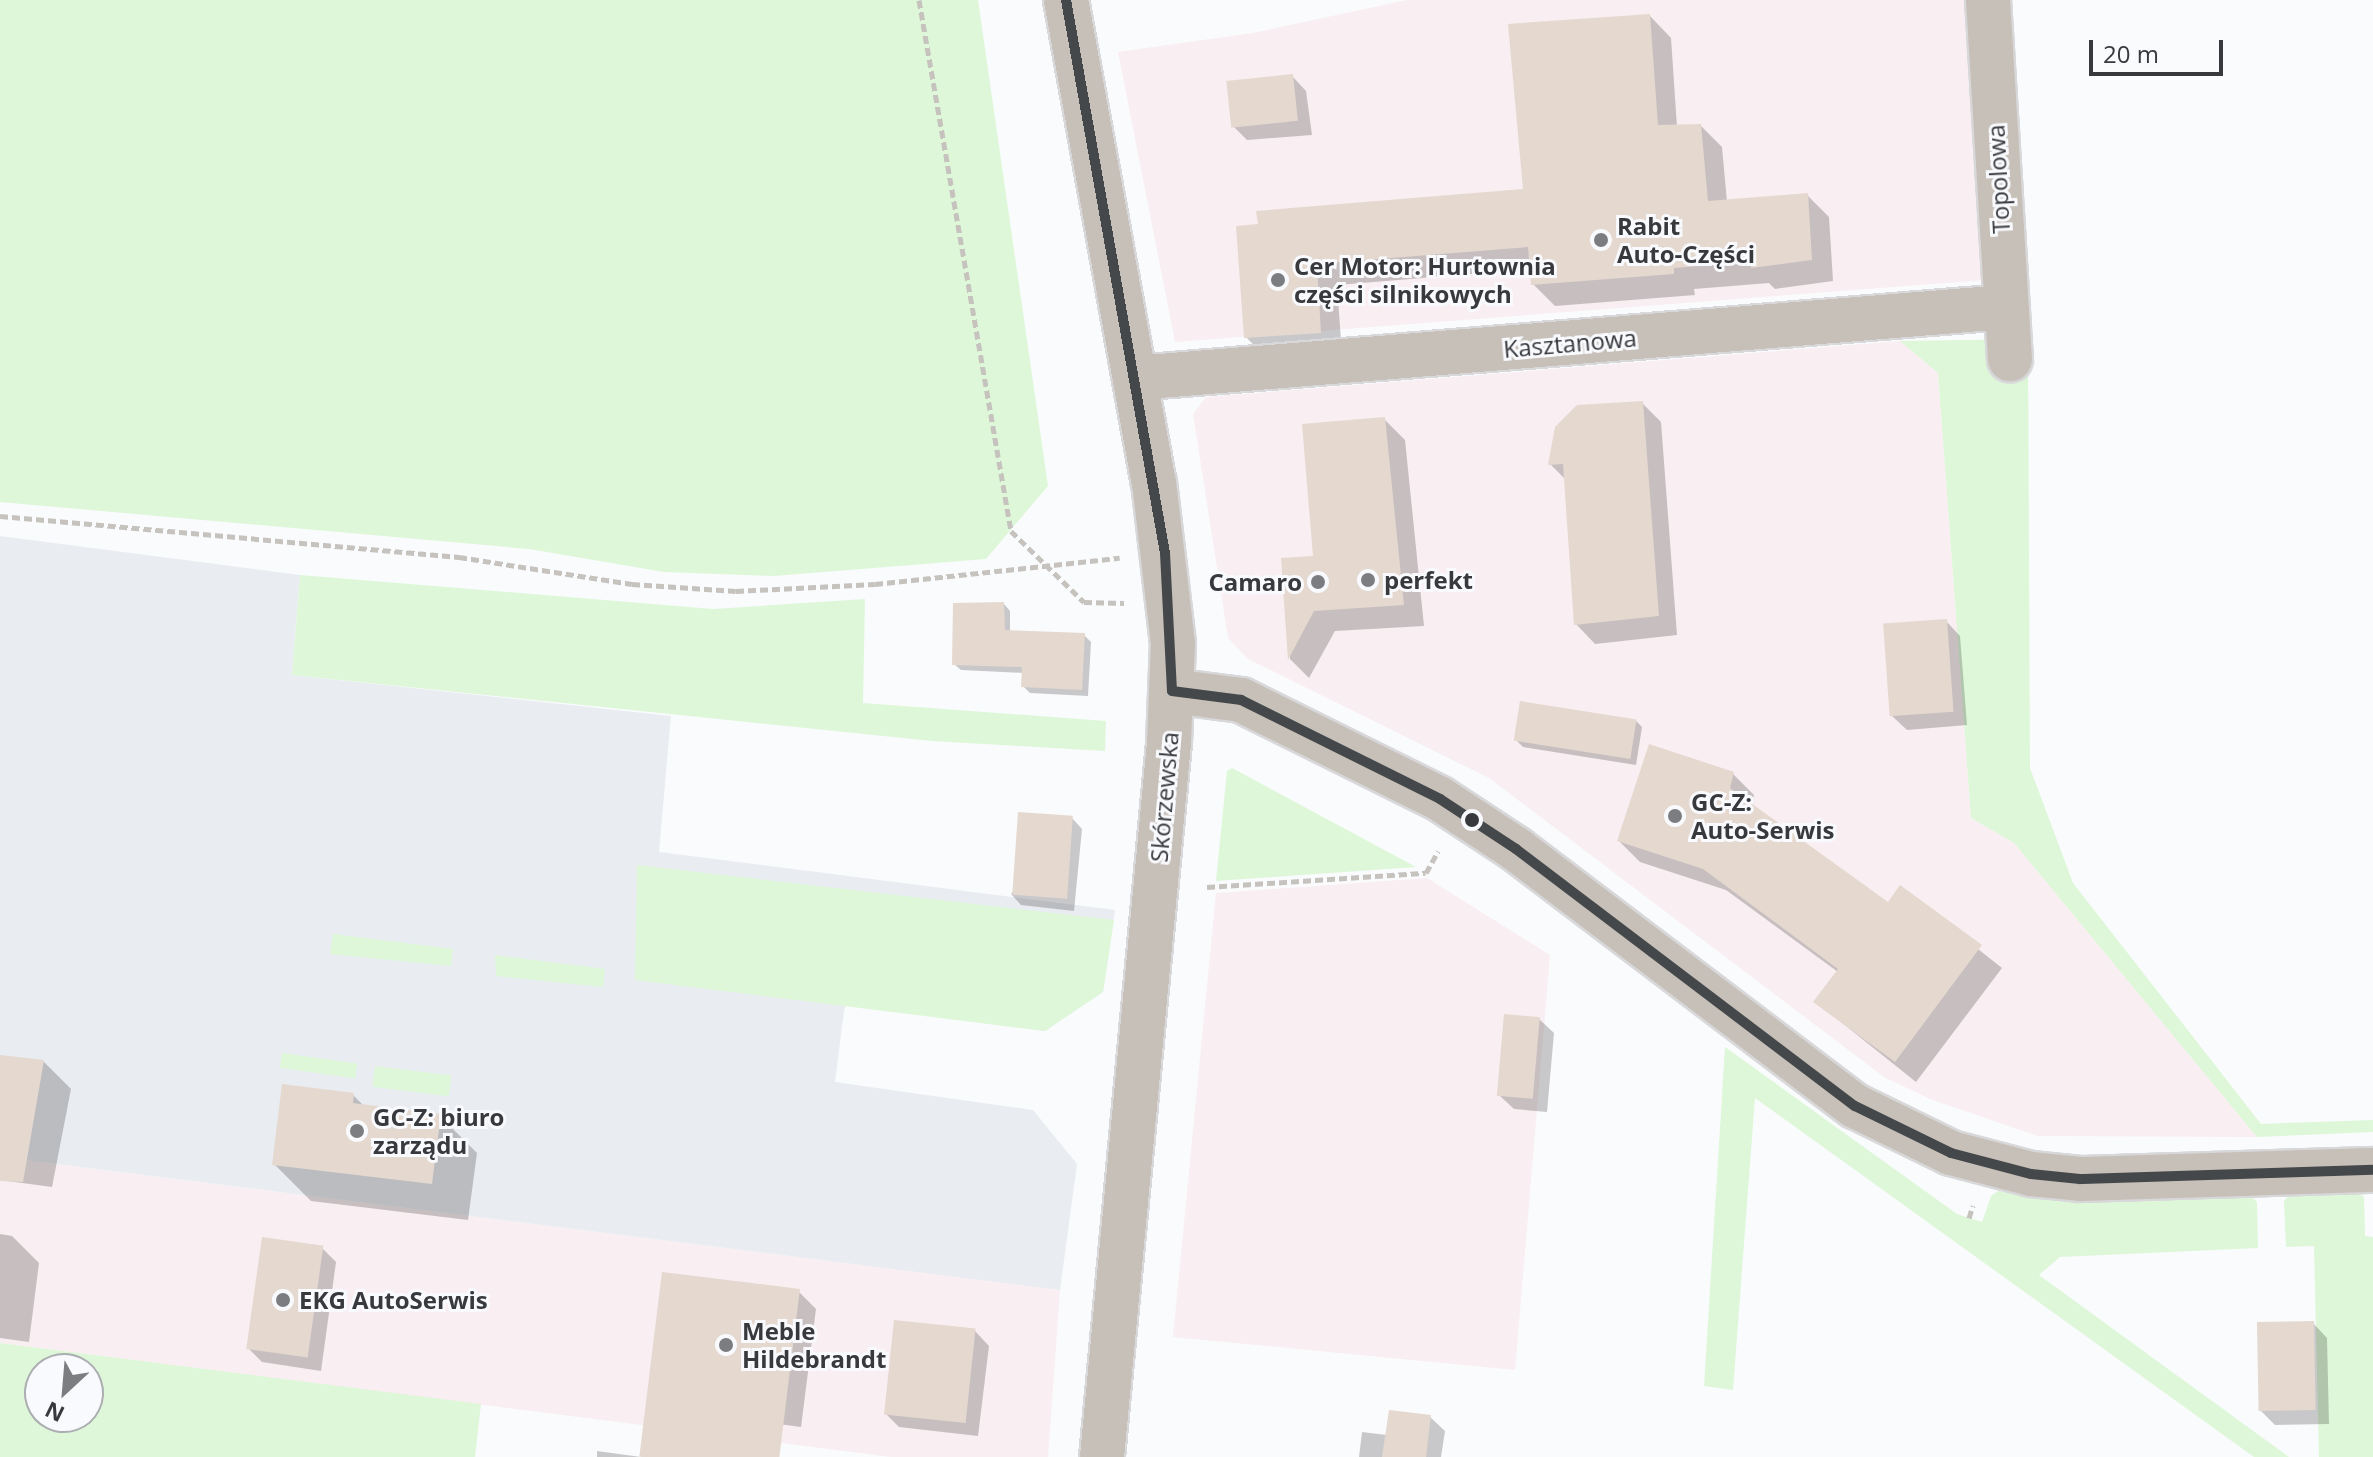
<!DOCTYPE html>
<html>
<head>
<meta charset="utf-8">
<style>
  body { margin:0 }
  #map { position:relative; width:2373px; height:1457px; overflow:hidden; background:#fafbfd; font-family:"Open Sans",sans-serif }
  div>[style] { position:absolute }
  .commercial>* { inset:0; background:#f9eef1 }
  .built>* { inset:0; background:#e9ecf1 }
  .green>* { inset:0; background:#def7d9; transform-origin:0 0 }
  .shadow>* { inset:0; background:#0003 }
  .building>* { inset:0; background:#e4d8cf; transform-origin:0 0 }
  .path>* { height:5px; margin-top:-2.5px; transform-origin:0; background:repeating-linear-gradient(90deg,#c6c2be 0 8px,transparent 0 12px) }
  .roads { filter:drop-shadow(2px 0 #d8d8da) drop-shadow(-2px 0 #d8d8da) drop-shadow(0 2px #d8d8da) drop-shadow(0 -2px #d8d8da) }
  .minor>* { height:44px; margin:-22px; padding:0 22px; transform-origin:22px; border-radius:22px; background:#c7c0b8 }
  .tertiary>* { height:44px; margin:-22px; padding:0 22px; transform-origin:22px; border-radius:22px; background:#c7c0b8 }
  .bus-1>* { height:10px; margin:-5px; padding:0 5px; transform-origin:5px; border-radius:5px; background:#45484a }
  .dots>* { width:22px; height:22px; translate:-50% -50%; box-sizing:border-box; border:4px solid #f9fafe; border-radius:50% }
  span { translate:-50% -50%; white-space:nowrap; text-align:center; line-height:1.15; -webkit-text-stroke:6px #f9fafe; paint-order:stroke }
  .street-label { font-size:24px; color:#38393d }
  .poi-label { font-size:24px; color:#38393d; font-weight:700 }
  .left { translate:0 -50%; text-align:left }
  .right { translate:-100% -50%; text-align:right }
  .north { position:absolute; left:24px; top:1353px; width:80px; height:80px; box-sizing:border-box; background:#f9fafe; border:2px solid #acadb1; border-radius:50%; rotate:206deg; font-size:22px; font-weight:700; line-height:32px; text-align:center; color:#38393d }
  .north::after { content:''; display:block; margin:auto; width:28px; height:36px; background:#7c7d80; clip-path:polygon(50% 0,100% 100%,50% 72%,0 100%) }
  .scale { position:absolute; left:2089px; top:40px; width:134px; height:36px; box-sizing:border-box; border:4px solid #38393d; border-top:0; padding-left:10px; font-size:24px; line-height:28px; white-space:nowrap; color:#38393d; -webkit-text-stroke:6px #f9fafe; paint-order:stroke }
</style>
</head>
<body>
<div id="map">
  <div class="commercial">
    <div style="clip-path:polygon(1407px 0,1966px 0,1985px 280px,1175px 342px,1118px 52px,1253px 33px)"></div>
    <div style="clip-path:polygon(1900px 341px,1938px 373px,1971px 818px,2014px 843px,2257px 1137px,2038px 1136px,1930px 1099px,1884px 1077px,1489px 778px,1248px 659px,1228px 638px,1193px 414px,1206px 397px)"></div>
    <div style="clip-path:polygon(1427px 878px,1550px 955px,1515px 1370px,1173px 1337px,1216px 893px)"></div>
    <div style="clip-path:polygon(0 1157px,1060px 1290px,1048px 1457px,891px 1457px,0 1343px)"></div>
  </div>
  <div class="built">
    <div style="clip-path:polygon(0 536px,300px 575px,292px 675px,671px 716px,659px 852px,1115px 910px,1103px 992px,1045px 1031px,846px 1005px,844px 1011px,835px 1082px,1033px 1110px,1077px 1164px,1060px 1290px,0 1157px)"></div>
  </div>
  <div class="green">
    <div style="clip-path:polygon(0 0,978px 0,1048px 486px,986px 559px,774px 576px,664px 572px,529px 549px,0 502px)"></div>
    <div style="clip-path:polygon(2028px 339px,2030px 768px,2073px 883px,2261px 1124px,2373px 1120px,2373px 1132px,2257px 1137px,2014px 843px,1971px 818px,1938px 373px,1900px 341px)"></div>
    <div style="clip-path:polygon(300px 575px,713px 609px,865px 599px,863px 703px,1106px 721px,1105px 751px,932px 741px,292px 675px)"></div>
    <div style="clip-path:polygon(1232px 768px,1416px 867px,1216px 881px,1227px 771px)"></div>
    <div style="clip-path:polygon(637px 865px,1114px 920px,1103px 992px,1045px 1031px,635px 980px)"></div>
    <div style="clip-path:polygon(333px 934px,453px 949px,451px 966px,330px 954px)"></div>
    <div style="clip-path:polygon(495px 955px,605px 969px,603px 987px,496px 976px)"></div>
    <div style="clip-path:polygon(1725px 1047px,1957px 1214px,1982px 1222px,1991px 1196px,1998px 1191px,2087px 1203px,2250px 1195px,2257px 1202px,2258px 1248px,2060px 1257px,2039px 1275px,2289px 1457px,2254px 1457px,1755px 1098px,1733px 1390px,1704px 1386px)"></div>
    <div style="left:282px;top:1053px;width:76px;height:15px;rotate:8deg"></div>
    <div style="left:375px;top:1066px;width:77px;height:21px;rotate:7deg"></div>
    <div style="clip-path:polygon(2356px 1191px,2364px 1197px,2365px 1236px,2373px 1237px,2373px 1457px,2319px 1457px,2314px 1246px,2286px 1247px,2284px 1201px,2291px 1193px)"></div>
    <div style="clip-path:polygon(evenodd,0 1343px,481px 1404px,475px 1457px,0 1457px,0 1343px,40px 1369px,88px 1369px,88px 1417px,40px 1417px,40px 1369px)"></div>
  </div>
  <div class="shadow">
    <div style="clip-path:polygon(1650px 16px,1671px 38px,1677px 127px,1701px 126px,1722px 147px,1727px 202px,1807px 195px,1829px 217px,1833px 281px,1775px 289px,1769px 283px,1694px 289px,1695px 295px,1555px 306px,1533px 284px,1532px 269px,1337px 285px,1342px 354px,1267px 359px,1246px 337px,1238px 227px,1525px 191px)"></div>
    <div style="clip-path:polygon(1292px 76px,1306px 91px,1312px 135px,1247px 140px,1233px 126px)"></div>
    <div style="clip-path:polygon(1642px 403px,1661px 422px,1677px 635px,1595px 644px,1576px 624px,1566px 480px,1550px 464px)"></div>
    <div style="clip-path:polygon(1384px 419px,1405px 440px,1424px 626px,1335px 631px,1309px 678px,1290px 659px,1283px 560px,1316px 558px)"></div>
    <div style="clip-path:polygon(1004px 604px,1010px 611px,1010px 632px,1084px 635px,1091px 642px,1088px 696px,1030px 693px,1023px 686px,1024px 673px,961px 670px,954px 664px)"></div>
    <div style="clip-path:polygon(1946px 621px,1960px 636px,1967px 725px,1907px 730px,1892px 716px)"></div>
    <div style="clip-path:polygon(1636px 721px,1642px 727px,1636px 765px,1523px 747px,1517px 741px)"></div>
    <div style="clip-path:polygon(1733px 774px,1754px 795px,1751px 806px,1888px 905px,1901px 888px,2002px 968px,1916px 1082px,1816px 1002px,1838px 972px,1726px 890px,1640px 862px,1619px 841px)"></div>
    <div style="clip-path:polygon(1072px 818px,1082px 829px,1074px 911px,1021px 905px,1011px 894px)"></div>
    <div style="clip-path:polygon(1539px 1019px,1554px 1033px,1547px 1112px,1514px 1109px,1499px 1095px)"></div>
    <div style="clip-path:polygon(0 1057px,44px 1062px,71px 1089px,52px 1187px,0 1180px)"></div>
    <div style="clip-path:polygon(353px 1095px,364px 1106px,440px 1116px,477px 1153px,468px 1220px,311px 1201px,274px 1164px)"></div>
    <div style="clip-path:polygon(0 1234px,12px 1236px,39px 1263px,29px 1342px,0 1338px)"></div>
    <div style="clip-path:polygon(322px 1248px,336px 1262px,321px 1371px,262px 1362px,248px 1348px)"></div>
    <div style="clip-path:polygon(799px 1292px,816px 1309px,801px 1427px,711px 1415px,704px 1457px,597px 1457px,597px 1451px,641px 1457px)"></div>
    <div style="clip-path:polygon(2313px 1323px,2327px 1338px,2329px 1424px,2275px 1425px,2261px 1411px)"></div>
    <div style="clip-path:polygon(975px 1331px,989px 1346px,978px 1436px,899px 1427px,885px 1413px)"></div>
    <div style="clip-path:polygon(1430px 1417px,1445px 1431px,1441px 1457px,1359px 1457px,1362px 1432px,1387px 1435px)"></div>
  </div>
  <div class="building">
    <div style="clip-path:polygon(1650px 14px,1658px 125px,1701px 124px,1708px 201px,1808px 193px,1812px 260px,1751px 268px,1751px 262px,1674px 268px,1674px 274px,1531px 285px,1528px 247px,1317px 264px,1321px 333px,1244px 338px,1236px 226px,1258px 224px,1256px 211px,1523px 189px,1508px 24px)"></div>
    <div style="left:1293px;top:74px;width:47px;height:67px;rotate:84deg"></div>
    <div style="clip-path:polygon(1643px 401px,1659px 616px,1574px 625px,1563px 464px,1548px 465px,1555px 427px,1577px 405px)"></div>
    <div style="clip-path:polygon(1385px 417px,1404px 605px,1314px 611px,1288px 660px,1281px 558px,1313px 556px,1302px 424px)"></div>
    <div style="clip-path:polygon(1004px 602px,1005px 630px,1085px 633px,1082px 690px,1021px 687px,1022px 667px,952px 665px,953px 603px)"></div>
    <div style="left:1947px;top:619px;width:93px;height:64px;rotate:86deg"></div>
    <div style="left:1520px;top:701px;width:118px;height:40px;rotate:9deg"></div>
    <div style="clip-path:polygon(1649px 744px,1734px 772px,1730px 788px,1888px 902px,1900px 885px,1982px 945px,1895px 1062px,1813px 1002px,1838px 969px,1703px 869px,1617px 841px)"></div>
    <div style="left:1018px;top:812px;width:55px;height:83px;rotate:4deg"></div>
    <div style="left:1504px;top:1014px;width:36px;height:82px;rotate:5deg"></div>
    <div style="clip-path:polygon(0 1055px,44px 1060px,23px 1182px,0 1181px)"></div>
    <div style="clip-path:polygon(282px 1084px,354px 1093px,353px 1103px,441px 1114px,432px 1184px,272px 1165px)"></div>
    <div style="left:262px;top:1237px;width:62px;height:113px;rotate:8deg"></div>
    <div style="left:662px;top:1272px;width:139px;height:186px;rotate:7deg"></div>
    <div style="left:894px;top:1320px;width:82px;height:95px;rotate:6deg"></div>
    <div style="left:2314px;top:1321px;width:89px;height:57px;rotate:89deg"></div>
    <div style="clip-path:polygon(1389px 1410px,1431px 1415px,1426px 1457px,1382px 1457px)"></div>
  </div>
  <div class="path">
    <div style="left:919px;top:0;width:539px;rotate:80.17deg"></div>
    <div style="left:1011px;top:531px;width:102px;rotate:44.2deg"></div>
    <div style="left:1084px;top:602px;width:40px;rotate:1.4deg"></div>
    <div style="left:0;top:516px;width:461px;rotate:5.1deg"></div>
    <div style="left:459px;top:557px;width:175px;rotate:8.9deg"></div>
    <div style="left:632px;top:584px;width:104px;rotate:3.9deg"></div>
    <div style="left:736px;top:591px;width:139px;rotate:-2.9deg"></div>
    <div style="left:875px;top:584px;width:246px;rotate:-6.1deg"></div>
    <div style="left:1207px;top:887px;width:219px;rotate:-3.7deg"></div>
    <div style="left:1426px;top:873px;width:25px;rotate:-61deg"></div>
    <div style="left:1969px;top:1218px;width:13px;rotate:-72deg"></div>
  </div>
  <div class="roads">
    <div class="minor">
      <div style="left:1988px;top:0;width:360px;rotate:86.5deg"></div>
      <div style="left:1135px;top:378px;width:873px;rotate:-4.67deg"></div>
      <div style="left:1172px;top:691px;width:70px;rotate:7.4deg"></div>
      <div style="left:1241px;top:700px;width:222px;rotate:26.4deg"></div>
      <div style="left:1440px;top:799px;width:91px;rotate:33.3deg"></div>
      <div style="left:1516px;top:849px;width:425px;rotate:37.2deg"></div>
      <div style="left:1855px;top:1106px;width:107px;rotate:26.1deg"></div>
      <div style="left:1951px;top:1153px;width:83px;rotate:14.7deg"></div>
      <div style="left:2031px;top:1174px;width:49px;rotate:5.8deg"></div>
      <div style="left:2080px;top:1179px;width:293px;rotate:-1.8deg"></div>
    </div>
    <div class="tertiary">
      <div style="left:1066px;top:0;width:490px;rotate:79.7deg"></div>
      <div style="left:1154px;top:482px;width:162px;rotate:83.3deg"></div>
      <div style="left:1173px;top:643px;width:100px;rotate:92.3deg"></div>
      <div style="left:1169px;top:743px;width:717px;rotate:95.36deg"></div>
    </div>
  </div>
  <div class="bus-1">
    <div style="left:1066px;top:0;width:562px;rotate:79.85deg"></div>
    <div style="left:1165px;top:553px;width:138px;rotate:87.1deg"></div>
    <div style="left:1172px;top:691px;width:70px;rotate:7.4deg"></div>
    <div style="left:1241px;top:700px;width:222px;rotate:26.4deg"></div>
    <div style="left:1440px;top:799px;width:91px;rotate:33.3deg"></div>
    <div style="left:1516px;top:849px;width:425px;rotate:37.2deg"></div>
    <div style="left:1855px;top:1106px;width:107px;rotate:26.1deg"></div>
    <div style="left:1951px;top:1153px;width:83px;rotate:14.7deg"></div>
    <div style="left:2031px;top:1174px;width:49px;rotate:5.8deg"></div>
    <div style="left:2080px;top:1179px;width:293px;rotate:-1.8deg"></div>
  </div>
  <div class="dots">
    <div style="left:1601px;top:240px;background:#7c7d80"></div>
    <div style="left:1278px;top:280px;background:#7c7d80"></div>
    <div style="left:1368px;top:580px;background:#7c7d80"></div>
    <div style="left:1318px;top:582px;background:#7c7d80"></div>
    <div style="left:1675px;top:816px;background:#7c7d80"></div>
    <div style="left:1472px;top:820px;background:#38393d"></div>
    <div style="left:357px;top:1131px;background:#7c7d80"></div>
    <div style="left:283px;top:1300px;background:#7c7d80"></div>
    <div style="left:726px;top:1345px;background:#7c7d80"></div>
  </div>
  <div class="street-label">
    <span style="left:1998px;top:179px;rotate:-93deg">Topolowa</span>
    <span style="left:1570px;top:343px;rotate:-5deg">Kasztanowa</span>
    <span style="left:1164px;top:797px;rotate:-85deg">Skórzewska</span>
  </div>
  <div class="poi-label">
    <span class="left" style="left:1617px;top:240px">Rabit<br>Auto-Części</span>
    <span class="left" style="left:1294px;top:280px">Cer Motor: Hurtownia<br>części silnikowych</span>
    <span class="left" style="left:1384px;top:580px">perfekt</span>
    <span class="right" style="left:1302px;top:582px">Camaro</span>
    <span class="left" style="left:1691px;top:816px">GC-Z:<br>Auto-Serwis</span>
    <span class="left" style="left:373px;top:1131px">GC-Z: biuro<br>zarządu</span>
    <span class="left" style="left:299px;top:1300px">EKG AutoSerwis</span>
    <span class="left" style="left:742px;top:1345px">Meble<br>Hildebrandt</span>
  </div>
  <div class="north">N</div>
  <div class="scale">20 m</div>
</div>
</body>
</html>
